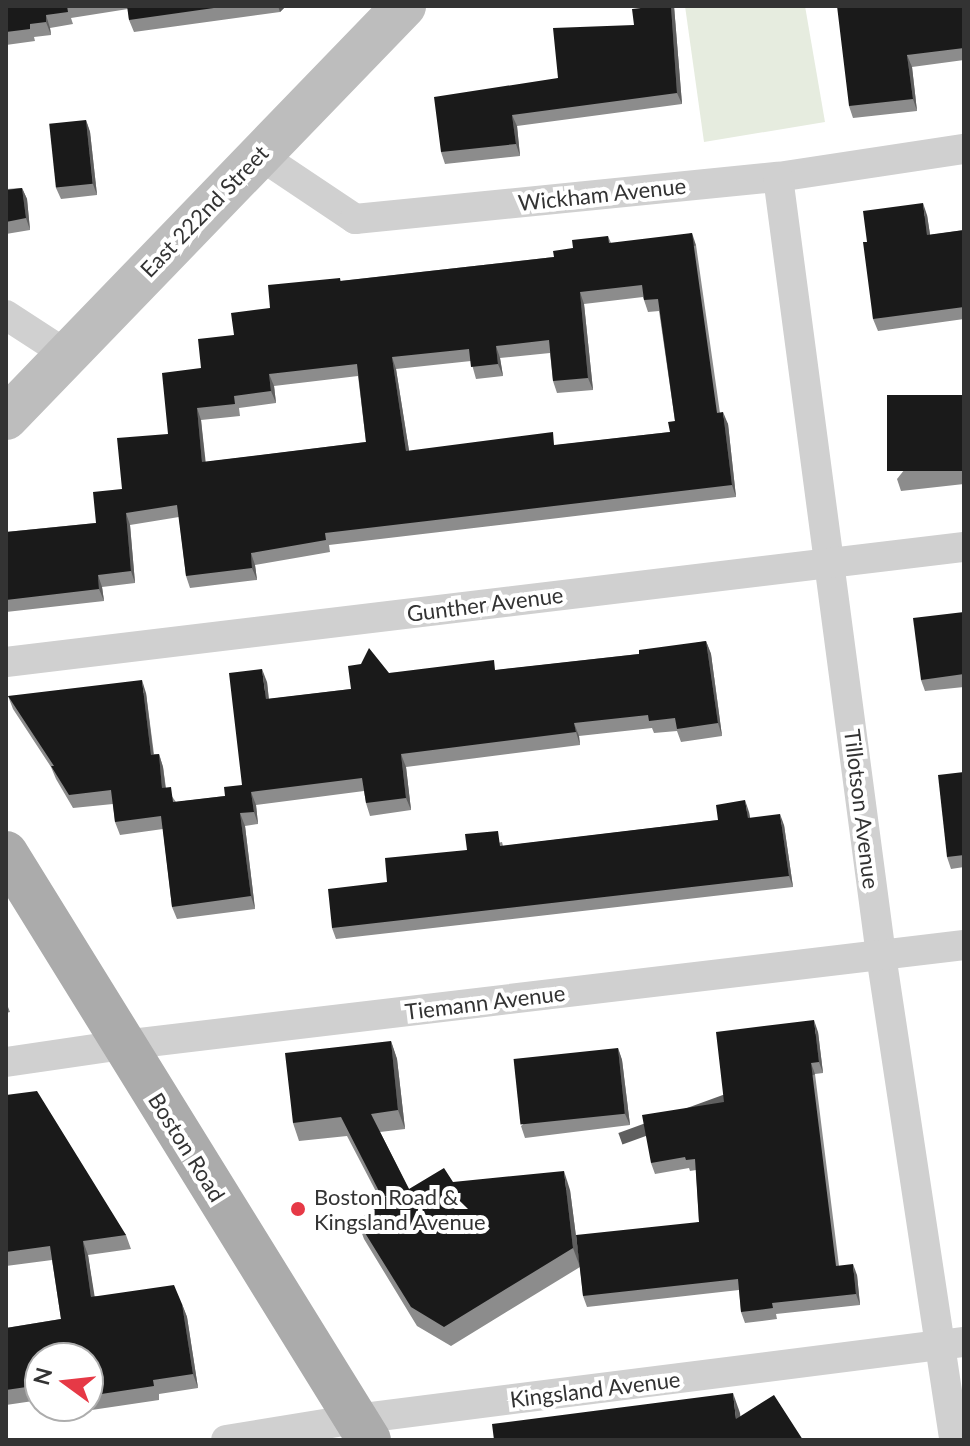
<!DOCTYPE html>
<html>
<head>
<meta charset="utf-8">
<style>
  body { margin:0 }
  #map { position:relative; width:970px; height:1446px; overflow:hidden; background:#fff; font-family:Lato,sans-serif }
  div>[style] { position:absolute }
  .green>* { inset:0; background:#e6ecdf }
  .street>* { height:30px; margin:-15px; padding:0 15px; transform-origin:15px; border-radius:15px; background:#d0d0d0 }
  .secondary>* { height:44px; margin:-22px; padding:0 22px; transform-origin:22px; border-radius:22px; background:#bdbdbd }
  .primary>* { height:44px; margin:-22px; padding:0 22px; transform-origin:22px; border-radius:22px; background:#ababab }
  .wall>* { inset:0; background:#8c8c8c }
  .shaded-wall>* { inset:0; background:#5f5f5f; transform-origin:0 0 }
  .building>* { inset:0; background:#1a1a1a; transform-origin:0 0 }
  .dots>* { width:22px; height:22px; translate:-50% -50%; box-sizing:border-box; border:4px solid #fff; border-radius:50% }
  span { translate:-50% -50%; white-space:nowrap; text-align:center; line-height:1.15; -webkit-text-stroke:8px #fff; paint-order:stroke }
  .street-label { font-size:22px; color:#333 }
  .poi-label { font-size:22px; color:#333 }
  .left { translate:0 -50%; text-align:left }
  .frame { position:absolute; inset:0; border:8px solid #333; pointer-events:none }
  .north { position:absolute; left:24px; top:1342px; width:80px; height:80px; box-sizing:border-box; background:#fff; border:2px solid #adadad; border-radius:50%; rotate:285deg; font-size:22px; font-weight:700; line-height:32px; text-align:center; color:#333 }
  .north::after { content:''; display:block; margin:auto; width:28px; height:36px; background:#e63946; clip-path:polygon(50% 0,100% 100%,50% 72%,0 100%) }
</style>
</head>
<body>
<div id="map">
  <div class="green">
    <div style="clip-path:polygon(685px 6px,805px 6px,825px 122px,704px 142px)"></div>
  </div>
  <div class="street">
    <div style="left:258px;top:154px;width:117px;rotate:33.8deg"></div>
    <div style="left:355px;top:219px;width:425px;rotate:-5.7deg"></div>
    <div style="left:778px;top:177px;width:188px;rotate:-8.6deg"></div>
    <div style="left:778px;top:177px;width:785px;rotate:82.46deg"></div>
    <div style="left:881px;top:955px;width:490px;rotate:81.4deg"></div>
    <div style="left:6px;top:315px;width:72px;rotate:33deg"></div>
    <div style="left:6px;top:662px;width:965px;rotate:-6.85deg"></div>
    <div style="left:6px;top:1062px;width:118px;rotate:-8.3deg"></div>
    <div style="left:123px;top:1045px;width:847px;rotate:-6.78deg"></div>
    <div style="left:226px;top:1440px;width:132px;rotate:-9.2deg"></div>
    <div style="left:356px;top:1419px;width:613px;rotate:-7.22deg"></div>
  </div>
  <div class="secondary">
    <div style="left:6px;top:418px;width:573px;rotate:-45.99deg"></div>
  </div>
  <div class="primary">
    <div style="left:6px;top:853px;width:690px;rotate:58.27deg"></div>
  </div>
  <div class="wall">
    <div style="clip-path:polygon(6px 6px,286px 6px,280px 12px,134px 32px,129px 20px,128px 9px,71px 18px,73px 24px,50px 28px,51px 35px,34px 37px,35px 41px,6px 45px)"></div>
    <div style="clip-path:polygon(641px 6px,674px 6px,682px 104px,517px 126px,520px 156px,445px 164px,441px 152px,558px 78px,634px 25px)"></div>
    <div style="clip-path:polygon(964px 6px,964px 60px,912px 67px,917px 111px,853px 118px,849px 106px)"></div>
    <div style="clip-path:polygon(86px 120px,90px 132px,97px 195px,61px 199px,56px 188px)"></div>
    <div style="clip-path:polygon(6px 186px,6px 189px,22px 188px,27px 199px,30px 230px,6px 234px)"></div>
    <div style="clip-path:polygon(927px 215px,930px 235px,964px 230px,964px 319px,878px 331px,873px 319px,867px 242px)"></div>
    <div style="clip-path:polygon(evenodd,608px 236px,611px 243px,696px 245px,720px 413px,728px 424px,736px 497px,329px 545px,330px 552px,255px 565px,257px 580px,190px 588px,186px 576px,179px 517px,130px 525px,135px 583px,102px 587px,104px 601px,6px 612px,6px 532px,96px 523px,122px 489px,168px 434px,201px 368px,234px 335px,270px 308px,340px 278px,341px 281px,554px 257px,573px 248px,608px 236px,643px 297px,648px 312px,659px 311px,675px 421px,670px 432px,557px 445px,409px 451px,396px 369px,471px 361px,476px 379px,503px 376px,500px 358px,550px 353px,553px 381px,557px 393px,593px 390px,584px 304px,643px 297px,608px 236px,358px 376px,366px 442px,205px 462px,201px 420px,240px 416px,239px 408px,276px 403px,274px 386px,358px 376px)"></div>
    <div style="clip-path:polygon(964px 395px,964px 484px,901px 491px,897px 479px)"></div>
    <div style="clip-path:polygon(964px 612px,964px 687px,925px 691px,921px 680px)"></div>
    <div style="clip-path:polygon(706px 641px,711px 654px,722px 736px,681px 742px,677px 731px,654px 733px,652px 728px,579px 736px,580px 745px,406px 767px,411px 810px,370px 816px,366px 803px,364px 791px,256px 805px,258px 824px,245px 826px,255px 909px,177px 919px,172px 907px,163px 829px,120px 835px,115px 822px,113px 804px,73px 808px,56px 779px,51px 767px,13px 709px,8px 696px,146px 693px,154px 754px,159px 754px,163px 767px,166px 788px,176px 802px,225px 796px,242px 785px,267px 682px,269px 699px,351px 689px,389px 673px,497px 670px,639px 654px)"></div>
    <div style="clip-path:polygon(964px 772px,964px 867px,951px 869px,947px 857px)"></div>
    <div style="clip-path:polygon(749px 812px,750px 818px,784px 825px,793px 887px,336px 939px,332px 928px,387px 882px,467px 850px,502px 842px,503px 846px,718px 820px)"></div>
    <div style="clip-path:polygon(6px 1002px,10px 1012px,6px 1013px)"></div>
    <div style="clip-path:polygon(818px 1032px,823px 1073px,815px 1074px,839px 1266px,857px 1275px,860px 1305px,776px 1314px,777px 1319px,745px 1323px,741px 1312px,739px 1290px,587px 1307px,583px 1296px,580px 1267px,451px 1346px,417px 1326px,364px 1239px,357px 1220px,383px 1205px,347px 1136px,299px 1141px,293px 1123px,391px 1041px,397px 1059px,405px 1129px,380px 1132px,409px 1189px,453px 1182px,570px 1190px,579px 1260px,699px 1222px,696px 1170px,690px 1171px,689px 1168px,655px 1174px,651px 1163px,724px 1102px)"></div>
    <div style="clip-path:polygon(618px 1048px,622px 1060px,630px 1125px,525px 1138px,521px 1126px)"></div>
    <div style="clip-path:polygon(6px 1095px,126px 1235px,131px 1249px,88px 1255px,94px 1296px,182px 1304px,187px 1317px,198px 1388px,159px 1394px,159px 1400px,78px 1412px,76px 1406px,88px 1406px,88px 1358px,40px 1358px,40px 1400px,6px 1405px,6px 1328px,61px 1319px,52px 1260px,6px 1266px)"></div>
  </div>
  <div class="shaded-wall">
    <div style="clip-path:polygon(278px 6px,286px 6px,280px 12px)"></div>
    <div style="clip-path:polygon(671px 6px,674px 6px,682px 104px,677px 93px)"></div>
    <div style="clip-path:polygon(46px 15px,50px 28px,51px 35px,46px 22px)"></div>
    <div style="clip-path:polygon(907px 55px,912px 67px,917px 111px,913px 99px)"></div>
    <div style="clip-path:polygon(512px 115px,517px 126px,520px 156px,516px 144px)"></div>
    <div style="clip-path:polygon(86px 120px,90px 132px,97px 195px,93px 184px)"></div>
    <div style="clip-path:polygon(22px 188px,27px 199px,30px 230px,26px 218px)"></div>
    <div style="clip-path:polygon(923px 203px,927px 215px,932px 247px,927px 235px)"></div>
    <div style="left:692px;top:233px;width:13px;height:182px;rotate:72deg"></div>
    <div style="clip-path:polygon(580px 292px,584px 304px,593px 390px,588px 378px)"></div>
    <div style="clip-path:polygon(496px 346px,500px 358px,503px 376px,498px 364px)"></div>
    <div style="clip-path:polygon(392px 357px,396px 369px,411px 463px,406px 451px)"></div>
    <div style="clip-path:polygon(269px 374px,274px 386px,276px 403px,271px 391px)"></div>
    <div style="clip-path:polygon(197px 408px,201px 420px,207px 474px,202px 462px)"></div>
    <div style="clip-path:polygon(723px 412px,728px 424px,736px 497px,732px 485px)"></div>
    <div style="clip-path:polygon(126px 513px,130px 525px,135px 583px,131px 571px)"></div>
    <div style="clip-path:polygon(251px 553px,255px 565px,257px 580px,252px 568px)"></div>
    <div style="clip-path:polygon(98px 575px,102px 587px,104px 601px,99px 589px)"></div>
    <div style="clip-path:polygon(706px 641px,711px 654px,722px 736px,718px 723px)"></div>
    <div style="clip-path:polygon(262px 669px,267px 682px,270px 712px,266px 699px)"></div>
    <div style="clip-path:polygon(142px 680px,146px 693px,155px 768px,151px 755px)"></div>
    <div style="clip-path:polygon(574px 723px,579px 736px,580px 745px,576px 732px)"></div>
    <div style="clip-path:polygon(159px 754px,163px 767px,167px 801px,162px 788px)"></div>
    <div style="clip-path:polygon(401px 754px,406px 767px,411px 810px,406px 798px)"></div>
    <div style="clip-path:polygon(251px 792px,256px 805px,258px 824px,254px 812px)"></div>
    <div style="clip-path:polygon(745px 800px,749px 812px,752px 830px,748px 818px)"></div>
    <div style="clip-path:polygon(240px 813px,245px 826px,255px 909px,251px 896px)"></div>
    <div style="clip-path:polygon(780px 814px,784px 825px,793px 887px,789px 876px)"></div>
    <div style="clip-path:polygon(814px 1020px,818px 1032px,823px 1073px,819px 1062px)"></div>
    <div style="clip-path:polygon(391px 1041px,397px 1059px,405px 1129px,398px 1110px)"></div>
    <div style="clip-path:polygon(618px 1048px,622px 1060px,630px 1125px,625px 1114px)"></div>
    <div style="left:811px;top:1063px;width:12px;height:205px;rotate:70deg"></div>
    <div style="clip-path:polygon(564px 1171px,570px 1190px,580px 1267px,573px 1248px)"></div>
    <div style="clip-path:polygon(83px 1241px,88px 1255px,97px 1311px,91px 1297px)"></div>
    <div style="clip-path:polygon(853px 1264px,857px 1275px,860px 1305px,856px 1294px)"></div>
    <div style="clip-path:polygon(182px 1304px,187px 1317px,198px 1388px,193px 1374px)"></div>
    <div style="clip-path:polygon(733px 1393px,740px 1413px,743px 1439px,736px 1419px)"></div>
  </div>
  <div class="building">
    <div style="clip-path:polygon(6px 6px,67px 6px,68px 12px,46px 15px,46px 22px,30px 24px,30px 29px,6px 32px)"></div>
    <div style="clip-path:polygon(127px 6px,228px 6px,129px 20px)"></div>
    <div style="clip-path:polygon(641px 6px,671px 6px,677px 93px,512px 115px,516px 144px,441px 152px,434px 97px,558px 78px,553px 28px,634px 25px,632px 9px,641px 8px)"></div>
    <div style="clip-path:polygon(837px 6px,964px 6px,964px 48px,907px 55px,913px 99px,849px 106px)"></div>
    <div style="left:86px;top:120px;width:64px;height:37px;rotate:84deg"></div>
    <div style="clip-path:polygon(22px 188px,26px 218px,6px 222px,6px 190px)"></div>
    <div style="clip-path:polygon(923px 203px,927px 235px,964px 230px,964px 307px,873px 319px,863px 242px,867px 242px,863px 211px)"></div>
    <div style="clip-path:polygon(evenodd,692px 233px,717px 413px,723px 412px,732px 485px,325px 533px,326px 540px,251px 553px,252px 568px,186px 576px,177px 505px,126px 513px,131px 571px,98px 575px,99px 589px,6px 600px,6px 532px,96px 523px,93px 492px,122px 489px,117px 438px,168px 434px,162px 373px,201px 368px,198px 339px,234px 335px,231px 313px,270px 308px,268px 285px,340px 278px,340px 281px,554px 257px,553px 251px,573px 248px,572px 240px,608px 236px,609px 243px,692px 233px,642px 285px,644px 300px,658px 299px,675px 421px,668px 422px,670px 432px,554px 445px,553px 432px,406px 451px,392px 357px,469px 349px,471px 367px,498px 364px,496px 346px,549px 340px,553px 381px,588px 378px,580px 292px,642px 285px,692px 233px,357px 364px,366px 442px,202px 462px,197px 408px,235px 404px,234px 396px,271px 391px,269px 374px,357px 364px)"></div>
    <div style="left:964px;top:395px;width:76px;height:77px;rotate:90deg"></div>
    <div style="clip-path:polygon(964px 612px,964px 674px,921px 680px,913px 618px)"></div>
    <div style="clip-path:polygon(706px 641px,718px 723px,677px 729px,675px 718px,649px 721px,648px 715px,574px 723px,576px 732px,401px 754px,406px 798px,366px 803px,362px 778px,251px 792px,254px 812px,240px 813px,251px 896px,172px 907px,161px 816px,115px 822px,111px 790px,69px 795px,51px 766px,54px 766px,8px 696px,142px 680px,151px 755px,159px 754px,162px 788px,171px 787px,173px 802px,225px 796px,224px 787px,242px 785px,229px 673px,262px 669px,266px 699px,351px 689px,348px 666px,361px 664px,369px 648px,389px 673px,494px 660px,495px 670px,639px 654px,639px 650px)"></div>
    <div style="clip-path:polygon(964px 772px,964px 855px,947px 857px,938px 775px)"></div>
    <div style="clip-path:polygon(745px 800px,748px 818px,780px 814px,789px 876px,332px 928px,328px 889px,387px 882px,385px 858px,467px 850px,465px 834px,498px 831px,500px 846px,718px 820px,716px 805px)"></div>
    <div style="clip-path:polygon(814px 1020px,819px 1062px,811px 1063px,836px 1266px,853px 1264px,856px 1294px,772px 1303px,773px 1308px,741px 1312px,738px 1279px,583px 1296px,576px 1235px,699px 1222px,695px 1159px,686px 1160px,685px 1157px,651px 1163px,642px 1115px,724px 1102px,716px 1032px)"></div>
    <div style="clip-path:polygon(391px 1041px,398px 1110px,371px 1114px,409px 1189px,444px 1168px,453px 1182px,564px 1171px,573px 1248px,444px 1327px,411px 1307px,357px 1220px,385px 1203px,341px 1117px,293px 1123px,285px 1053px)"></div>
    <div style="left:618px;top:1048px;width:66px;height:105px;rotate:84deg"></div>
    <div style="clip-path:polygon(37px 1091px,126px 1235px,83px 1241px,91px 1297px,174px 1285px,182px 1304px,193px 1374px,153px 1380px,154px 1386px,88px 1396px,88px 1358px,40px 1358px,40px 1385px,6px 1390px,6px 1328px,61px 1319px,50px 1246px,6px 1252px,6px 1095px)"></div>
    <div style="clip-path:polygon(733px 1393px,736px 1419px,774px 1395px,803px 1440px,494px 1440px,492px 1424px)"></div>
  </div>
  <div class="dots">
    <div style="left:298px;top:1209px;background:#e63946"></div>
  </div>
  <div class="street-label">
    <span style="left:602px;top:194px;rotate:-6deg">Wickham Avenue</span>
    <span style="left:204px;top:211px;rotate:-46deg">East 222nd Street</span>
    <span style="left:485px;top:604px;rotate:-7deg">Gunther Avenue</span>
    <span style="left:862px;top:809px;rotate:83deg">Tillotson Avenue</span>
    <span style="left:485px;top:1002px;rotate:-7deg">Tiemann Avenue</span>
    <span style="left:187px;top:1147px;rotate:58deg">Boston Road</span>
    <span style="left:595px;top:1389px;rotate:-7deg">Kingsland Avenue</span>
  </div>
  <div class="poi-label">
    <span class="left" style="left:314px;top:1209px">Boston Road &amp;<br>Kingsland Avenue</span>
  </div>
  <div class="frame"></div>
  <div class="north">N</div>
</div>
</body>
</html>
